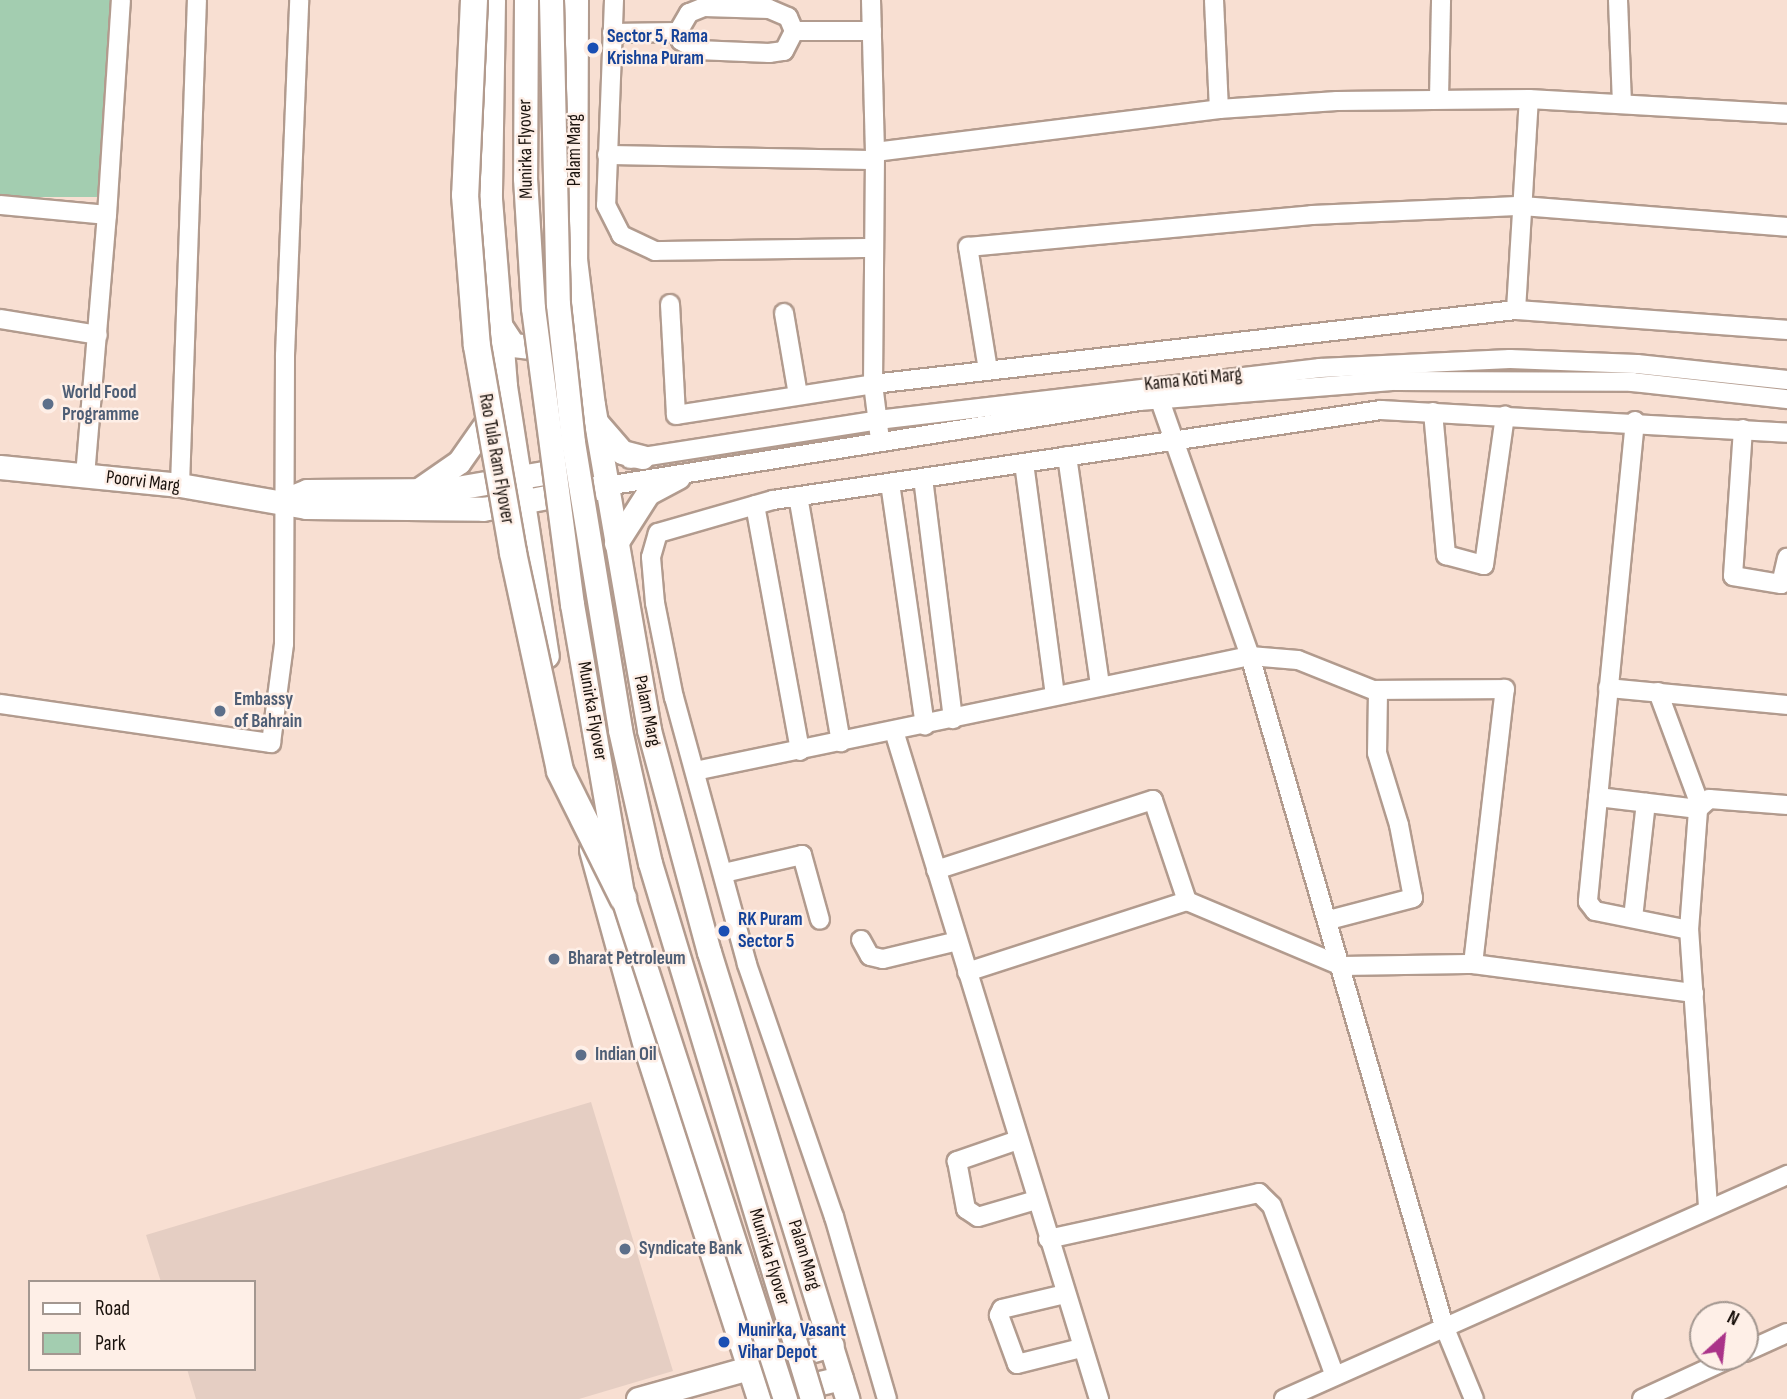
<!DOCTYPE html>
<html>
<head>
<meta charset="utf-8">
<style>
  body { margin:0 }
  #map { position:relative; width:1787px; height:1399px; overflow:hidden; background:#f8dfd2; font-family:"Sofia Sans Condensed",sans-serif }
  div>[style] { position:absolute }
  .industrial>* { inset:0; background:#e5cec3 }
  .green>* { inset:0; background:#a3cdb0; transform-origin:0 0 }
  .roads { filter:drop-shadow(2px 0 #b29b8e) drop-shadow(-2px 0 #b29b8e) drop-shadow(0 2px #b29b8e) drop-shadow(0 -2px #b29b8e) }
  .minor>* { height:18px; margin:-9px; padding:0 9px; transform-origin:9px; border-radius:9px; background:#fff }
  .major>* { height:23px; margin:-11.5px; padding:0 11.5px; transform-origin:11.5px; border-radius:11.5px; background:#fff }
  .bridges { filter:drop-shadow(2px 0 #b29b8e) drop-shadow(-2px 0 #b29b8e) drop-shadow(0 2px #b29b8e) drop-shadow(0 -2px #b29b8e) }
  .major-bridge>* { height:23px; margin:-11.5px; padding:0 11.5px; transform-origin:11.5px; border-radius:11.5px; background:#fff }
  .highway-bridge>* { height:26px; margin:-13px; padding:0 13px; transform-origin:13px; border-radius:13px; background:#fff }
  .dots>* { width:19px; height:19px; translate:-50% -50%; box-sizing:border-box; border:4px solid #feefe7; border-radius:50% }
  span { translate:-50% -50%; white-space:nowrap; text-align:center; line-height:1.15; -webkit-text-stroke:5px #feefe7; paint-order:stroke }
  .transit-label { font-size:19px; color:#164399; font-weight:700 }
  .left { translate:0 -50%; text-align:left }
  .street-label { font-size:19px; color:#1a120d }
  .service-label { font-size:19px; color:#4e5e75; font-weight:700 }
  .legend { position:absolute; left:28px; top:1280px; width:228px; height:91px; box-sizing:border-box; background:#feefe7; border:2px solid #a39790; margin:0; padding:9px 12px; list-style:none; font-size:21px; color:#1a120d }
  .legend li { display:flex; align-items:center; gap:14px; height:35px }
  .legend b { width:35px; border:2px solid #a39790 }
  .north { position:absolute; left:1689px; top:1301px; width:70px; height:70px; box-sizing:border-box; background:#feefe7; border:2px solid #a39790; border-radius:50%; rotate:27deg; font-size:19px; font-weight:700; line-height:28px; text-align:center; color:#1a120d }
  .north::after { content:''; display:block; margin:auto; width:24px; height:32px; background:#aa3389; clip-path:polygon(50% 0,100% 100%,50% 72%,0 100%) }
</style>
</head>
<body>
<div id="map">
  <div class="industrial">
    <div style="clip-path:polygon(591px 1102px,673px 1371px,579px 1399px,196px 1399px,187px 1369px,254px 1369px,254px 1282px,161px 1282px,146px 1235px)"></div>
  </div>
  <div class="green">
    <div style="left:0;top:0;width:112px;height:197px"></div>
  </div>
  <div class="roads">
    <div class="minor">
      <div style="left:614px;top:0;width:205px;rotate:92.2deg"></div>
      <div style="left:606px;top:205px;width:34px;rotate:63deg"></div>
      <div style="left:621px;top:235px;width:38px;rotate:25deg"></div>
      <div style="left:655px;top:251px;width:219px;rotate:-0.8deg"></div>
      <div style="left:871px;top:0;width:152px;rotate:88.5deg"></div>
      <div style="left:1214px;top:0;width:109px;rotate:87.4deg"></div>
      <div style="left:1618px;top:0;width:102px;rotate:87.8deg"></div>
      <div style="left:794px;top:31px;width:15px;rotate:-113deg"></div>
      <div style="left:788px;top:17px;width:21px;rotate:-157deg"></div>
      <div style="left:769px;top:9px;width:65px;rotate:-178.2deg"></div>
      <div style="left:704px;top:7px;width:16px;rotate:158deg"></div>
      <div style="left:689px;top:13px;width:22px;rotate:120deg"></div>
      <div style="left:678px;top:32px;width:9px;rotate:72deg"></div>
      <div style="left:681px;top:41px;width:18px;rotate:29deg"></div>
      <div style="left:697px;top:50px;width:72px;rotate:2.4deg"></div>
      <div style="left:769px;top:53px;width:15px;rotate:-8deg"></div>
      <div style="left:784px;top:51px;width:22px;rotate:-63deg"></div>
      <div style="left:794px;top:31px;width:78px"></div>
      <div style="left:612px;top:33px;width:66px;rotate:-0.9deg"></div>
      <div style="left:1439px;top:98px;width:98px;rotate:-88.8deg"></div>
      <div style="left:607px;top:155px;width:267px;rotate:1.1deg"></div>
      <div style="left:0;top:205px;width:107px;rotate:5.3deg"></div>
      <div style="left:107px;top:215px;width:215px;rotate:-86.3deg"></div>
      <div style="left:670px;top:304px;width:111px;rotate:86.9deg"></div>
      <div style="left:676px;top:415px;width:199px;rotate:-8.9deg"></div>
      <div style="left:873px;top:384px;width:647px;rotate:-6.57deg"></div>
      <div style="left:1516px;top:310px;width:272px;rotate:4.2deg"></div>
      <div style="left:1516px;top:310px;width:211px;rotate:-86.5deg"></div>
      <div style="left:784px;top:313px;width:83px;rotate:80.3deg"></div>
      <div style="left:0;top:319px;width:99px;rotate:9.3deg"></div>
      <div style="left:988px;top:370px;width:125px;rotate:-99.2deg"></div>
      <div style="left:968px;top:247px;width:345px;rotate:-5.3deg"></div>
      <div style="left:1312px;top:215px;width:210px;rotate:-2.5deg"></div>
      <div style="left:1522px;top:206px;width:266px;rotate:4.5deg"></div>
      <div style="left:1157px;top:392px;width:280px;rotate:70.6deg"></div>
      <div style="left:1250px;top:656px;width:698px;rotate:73.85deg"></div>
      <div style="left:1444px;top:1326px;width:79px;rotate:67.7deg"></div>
      <div style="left:1433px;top:412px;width:144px;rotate:84.8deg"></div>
      <div style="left:1446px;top:555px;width:39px;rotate:15deg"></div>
      <div style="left:1484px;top:565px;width:151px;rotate:-82deg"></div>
      <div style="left:1635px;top:421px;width:483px;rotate:95.6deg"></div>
      <div style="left:1588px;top:902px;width:11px;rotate:52deg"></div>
      <div style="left:1595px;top:911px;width:96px;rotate:11.4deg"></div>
      <div style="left:1743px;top:429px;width:147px;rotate:93.9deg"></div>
      <div style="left:1733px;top:576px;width:49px;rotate:9.5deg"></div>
      <div style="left:1781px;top:584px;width:27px;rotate:-77deg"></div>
      <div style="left:880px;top:440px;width:56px;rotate:-97.1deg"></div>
      <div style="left:873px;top:384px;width:232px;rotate:-89.5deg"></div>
      <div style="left:875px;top:152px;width:347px;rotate:-7.1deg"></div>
      <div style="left:1219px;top:109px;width:118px;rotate:-3.9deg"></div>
      <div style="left:1337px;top:101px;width:192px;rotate:-0.6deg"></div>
      <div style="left:1529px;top:99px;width:258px;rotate:3.3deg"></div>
      <div style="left:1067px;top:456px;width:231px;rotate:81.8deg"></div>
      <div style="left:630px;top:459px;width:251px;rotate:-8.9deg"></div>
      <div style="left:878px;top:420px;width:445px;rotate:-6.7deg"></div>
      <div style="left:1320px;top:368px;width:190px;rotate:-2.7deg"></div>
      <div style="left:1510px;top:359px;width:127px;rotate:2.3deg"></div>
      <div style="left:1637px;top:364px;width:151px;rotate:6.1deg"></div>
      <div style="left:1024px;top:463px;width:233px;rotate:82.4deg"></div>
      <div style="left:85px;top:476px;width:262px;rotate:-85.2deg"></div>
      <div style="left:923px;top:478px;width:243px;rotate:82.9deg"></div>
      <div style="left:890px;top:483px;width:245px;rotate:81.8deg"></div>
      <div style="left:180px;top:485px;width:485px;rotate:-88deg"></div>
      <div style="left:606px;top:486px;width:540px;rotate:-9.06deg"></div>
      <div style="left:1139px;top:401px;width:257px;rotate:-4.5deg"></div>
      <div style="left:1395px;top:381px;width:237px;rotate:0.2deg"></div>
      <div style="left:1632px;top:382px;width:156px;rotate:6.3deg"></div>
      <div style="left:798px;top:496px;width:250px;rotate:80.1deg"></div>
      <div style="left:755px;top:505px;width:250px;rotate:79.6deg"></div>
      <div style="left:1608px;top:688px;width:180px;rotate:5.4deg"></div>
      <div style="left:1658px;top:692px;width:121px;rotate:69.6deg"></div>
      <div style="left:0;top:704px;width:274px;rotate:8.2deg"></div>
      <div style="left:271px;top:743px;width:100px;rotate:-82.5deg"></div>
      <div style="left:284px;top:644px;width:289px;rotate:-89.8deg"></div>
      <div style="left:285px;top:355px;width:355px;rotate:-87.7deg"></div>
      <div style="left:894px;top:731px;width:699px;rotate:72.94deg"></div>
      <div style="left:695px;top:771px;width:567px;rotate:-11.71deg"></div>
      <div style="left:1250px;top:656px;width:48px;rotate:4.8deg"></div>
      <div style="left:1298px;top:660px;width:86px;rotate:21.8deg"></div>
      <div style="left:1378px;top:692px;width:61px;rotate:90.9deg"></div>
      <div style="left:1377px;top:753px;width:75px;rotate:73deg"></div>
      <div style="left:1399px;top:825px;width:74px;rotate:79.1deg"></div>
      <div style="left:1413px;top:898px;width:87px;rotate:165.3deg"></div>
      <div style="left:1598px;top:797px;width:101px;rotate:6.8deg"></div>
      <div style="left:936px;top:870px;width:228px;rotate:-17.9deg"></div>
      <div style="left:1153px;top:800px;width:107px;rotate:71.4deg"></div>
      <div style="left:724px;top:873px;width:80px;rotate:-13deg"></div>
      <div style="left:802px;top:855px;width:67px;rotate:74.5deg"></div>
      <div style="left:1633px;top:918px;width:116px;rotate:-83.6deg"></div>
      <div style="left:861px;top:940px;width:18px;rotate:61deg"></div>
      <div style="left:870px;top:956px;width:13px;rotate:13deg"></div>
      <div style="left:883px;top:959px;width:77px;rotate:-13.5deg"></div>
      <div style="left:1473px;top:964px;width:223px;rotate:7.5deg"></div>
      <div style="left:967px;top:972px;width:231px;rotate:-17.9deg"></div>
      <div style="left:1187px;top:901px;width:168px;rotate:22.8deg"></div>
      <div style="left:1342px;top:966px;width:131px;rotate:-0.9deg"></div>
      <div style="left:1473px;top:964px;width:277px;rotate:-83.4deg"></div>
      <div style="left:1505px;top:689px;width:129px;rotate:179.6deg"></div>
      <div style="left:1018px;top:1140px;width:65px;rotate:161deg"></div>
      <div style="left:957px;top:1161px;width:49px;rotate:79.4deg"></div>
      <div style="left:966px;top:1209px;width:14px;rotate:34deg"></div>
      <div style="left:978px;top:1217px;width:60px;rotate:-16.3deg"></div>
      <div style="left:1708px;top:1207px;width:278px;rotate:-93.9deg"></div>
      <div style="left:1689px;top:930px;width:121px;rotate:-85.7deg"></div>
      <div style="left:1698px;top:809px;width:15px;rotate:-42deg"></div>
      <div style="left:1709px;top:799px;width:78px;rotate:4.4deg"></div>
      <div style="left:1048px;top:1239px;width:216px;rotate:-12.3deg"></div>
      <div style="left:1259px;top:1193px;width:18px;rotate:45deg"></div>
      <div style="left:1272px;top:1206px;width:181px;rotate:69.7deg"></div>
      <div style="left:1065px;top:1294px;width:65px;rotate:166.6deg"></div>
      <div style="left:1002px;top:1309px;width:7px;rotate:117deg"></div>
      <div style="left:999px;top:1315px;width:52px;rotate:69.8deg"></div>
      <div style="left:1017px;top:1364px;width:66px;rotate:-14deg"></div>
      <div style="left:1745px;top:1352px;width:46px;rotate:-24.3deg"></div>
      <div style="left:887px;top:1399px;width:190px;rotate:-106.2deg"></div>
      <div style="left:834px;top:1217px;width:268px;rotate:-109deg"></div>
      <div style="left:747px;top:964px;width:276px;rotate:-105.3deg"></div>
      <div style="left:674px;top:698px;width:97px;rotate:-101.3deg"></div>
      <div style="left:655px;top:603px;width:46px;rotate:-95deg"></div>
      <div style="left:651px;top:557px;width:25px;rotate:-74deg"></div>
      <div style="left:658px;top:533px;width:120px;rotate:-16deg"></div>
      <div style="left:773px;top:500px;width:615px;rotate:-8.42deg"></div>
      <div style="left:1381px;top:410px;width:407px;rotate:3.2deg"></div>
      <div style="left:1284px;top:1399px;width:551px;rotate:-24deg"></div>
      <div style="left:1642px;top:1399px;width:100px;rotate:-24.8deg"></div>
    </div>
    <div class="major">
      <div style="left:493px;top:0;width:199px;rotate:90.9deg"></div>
      <div style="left:490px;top:199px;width:188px;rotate:85.4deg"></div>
      <div style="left:505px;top:386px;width:273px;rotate:81.2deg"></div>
      <div style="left:576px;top:0;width:259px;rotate:90.2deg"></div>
      <div style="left:575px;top:259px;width:147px;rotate:83deg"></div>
      <div style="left:593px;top:405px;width:330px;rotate:80.2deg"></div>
      <div style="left:649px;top:730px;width:230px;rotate:74.9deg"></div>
      <div style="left:709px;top:952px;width:468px;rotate:72.8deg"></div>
      <div style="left:500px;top:325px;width:24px;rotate:57deg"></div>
      <div style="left:513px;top:345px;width:44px;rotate:6.5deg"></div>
      <div style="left:597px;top:423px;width:38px;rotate:49deg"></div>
      <div style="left:622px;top:452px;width:21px;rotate:14deg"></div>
      <div style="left:0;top:467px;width:181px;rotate:5.7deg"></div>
      <div style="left:180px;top:485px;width:128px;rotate:9.9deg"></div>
      <div style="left:306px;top:507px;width:177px;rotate:0.6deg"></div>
      <div style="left:483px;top:509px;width:120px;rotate:-10.6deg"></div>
      <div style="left:420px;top:489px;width:47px;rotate:-34.7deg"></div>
      <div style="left:459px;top:462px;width:61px;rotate:-55deg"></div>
      <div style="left:285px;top:500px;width:24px;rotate:-22deg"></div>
      <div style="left:307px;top:491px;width:138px;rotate:-0.4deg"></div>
      <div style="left:445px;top:490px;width:129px;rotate:-9.8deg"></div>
      <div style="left:616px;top:543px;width:59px;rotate:-57.4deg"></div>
      <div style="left:648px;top:493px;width:34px;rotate:-28deg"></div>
      <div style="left:591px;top:850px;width:206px;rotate:74.6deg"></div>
      <div style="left:646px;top:1049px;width:368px;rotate:72.1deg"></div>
      <div style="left:766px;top:1396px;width:77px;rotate:-13.5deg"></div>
      <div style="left:638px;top:1399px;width:201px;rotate:-15.6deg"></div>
    </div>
  </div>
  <div class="bridges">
    <div class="major-bridge">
      <div style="left:526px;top:0;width:178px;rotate:90.3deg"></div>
      <div style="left:525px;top:178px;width:130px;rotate:86.5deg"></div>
      <div style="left:533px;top:308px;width:299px;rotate:82.5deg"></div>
      <div style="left:572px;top:604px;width:298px;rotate:80.2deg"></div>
      <div style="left:623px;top:898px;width:527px;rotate:72.08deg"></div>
      <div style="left:551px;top:0;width:304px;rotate:88.7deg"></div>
      <div style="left:558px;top:304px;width:139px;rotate:83.8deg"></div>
      <div style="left:573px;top:442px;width:292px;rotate:80.7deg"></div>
      <div style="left:620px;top:730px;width:136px;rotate:77.3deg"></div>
      <div style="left:650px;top:863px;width:560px;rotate:73.18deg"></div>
    </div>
    <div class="highway-bridge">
      <div style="left:474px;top:0;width:195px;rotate:92.6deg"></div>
      <div style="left:465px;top:195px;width:151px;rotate:85.5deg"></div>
      <div style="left:477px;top:346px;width:210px;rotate:80.1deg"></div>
      <div style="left:513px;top:553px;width:223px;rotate:77.8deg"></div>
      <div style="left:560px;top:771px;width:142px;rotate:63.6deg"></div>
    </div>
  </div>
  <div class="dots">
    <div style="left:593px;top:48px;background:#1a4fb4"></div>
    <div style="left:48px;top:404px;background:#5c6f8a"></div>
    <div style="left:220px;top:711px;background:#5c6f8a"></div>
    <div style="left:724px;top:931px;background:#1a4fb4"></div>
    <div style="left:554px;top:959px;background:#5c6f8a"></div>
    <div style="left:581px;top:1055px;background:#5c6f8a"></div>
    <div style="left:625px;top:1249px;background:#5c6f8a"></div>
    <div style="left:724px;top:1342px;background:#1a4fb4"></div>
  </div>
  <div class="transit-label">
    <span class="left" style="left:607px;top:48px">Sector 5, Rama<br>Krishna Puram</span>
    <span class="left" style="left:738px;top:931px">RK Puram<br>Sector 5</span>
    <span class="left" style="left:738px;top:1342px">Munirka, Vasant<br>Vihar Depot</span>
  </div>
  <div class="street-label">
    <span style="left:526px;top:149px;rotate:-91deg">Munirka Flyover</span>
    <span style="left:575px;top:150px;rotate:-90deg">Palam Marg</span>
    <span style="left:1193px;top:380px;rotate:-6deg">Kama Koti Marg</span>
    <span style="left:496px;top:459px;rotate:80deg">Rao Tula Ram Flyover</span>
    <span style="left:143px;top:482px;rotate:7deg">Poorvi Marg</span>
    <span style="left:592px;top:711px;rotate:80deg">Munirka Flyover</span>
    <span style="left:647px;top:711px;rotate:78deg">Palam Marg</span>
    <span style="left:804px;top:1255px;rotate:73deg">Palam Marg</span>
    <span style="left:769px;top:1257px;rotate:73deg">Munirka Flyover</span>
  </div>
  <div class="service-label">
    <span class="left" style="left:62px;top:404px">World Food<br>Programme</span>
    <span class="left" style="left:234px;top:711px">Embassy<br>of Bahrain</span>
    <span class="left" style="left:568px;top:959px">Bharat Petroleum</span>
    <span class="left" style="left:595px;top:1055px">Indian Oil</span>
    <span class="left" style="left:639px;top:1249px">Syndicate Bank</span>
  </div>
  <ul class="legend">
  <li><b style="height:9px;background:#fff"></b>Road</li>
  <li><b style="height:19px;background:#a3cdb0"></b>Park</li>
  </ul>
  <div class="north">N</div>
</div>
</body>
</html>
